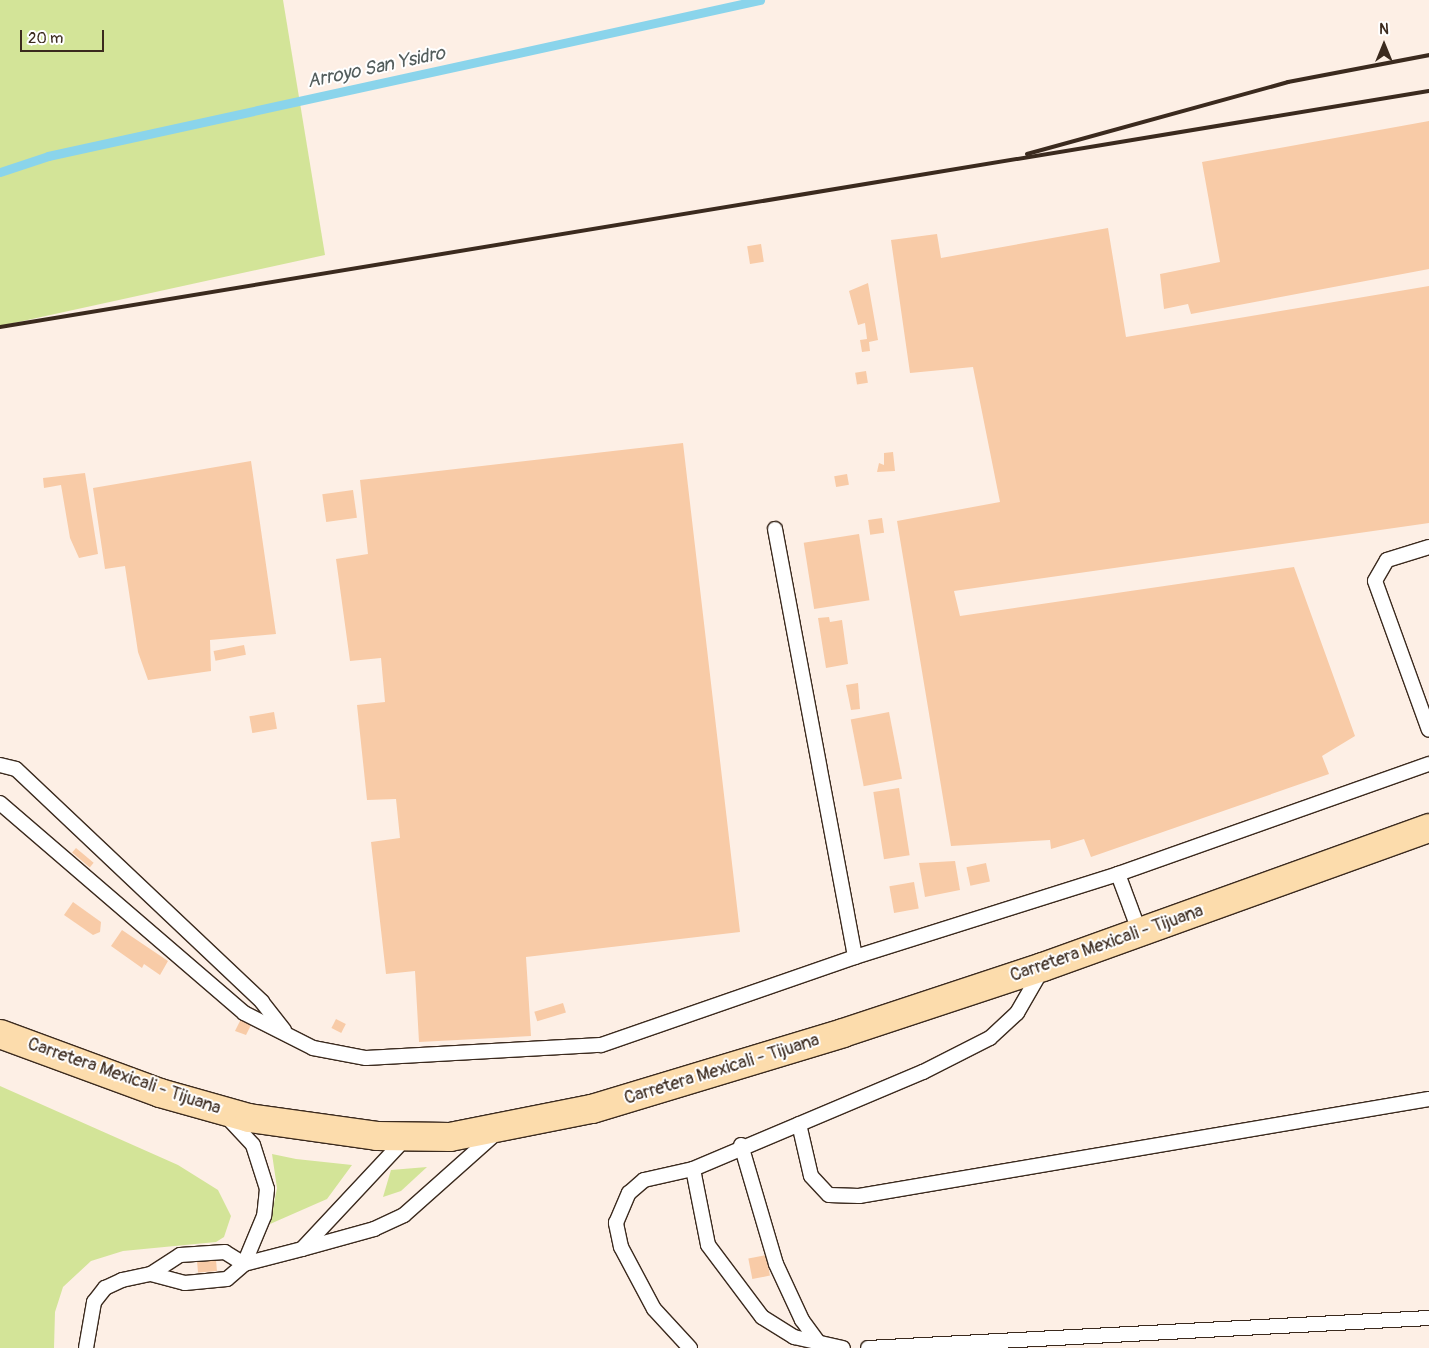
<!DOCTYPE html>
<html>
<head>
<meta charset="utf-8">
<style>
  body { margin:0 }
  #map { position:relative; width:1429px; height:1348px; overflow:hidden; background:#fdefe5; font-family:Pangolin,sans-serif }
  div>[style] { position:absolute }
  .green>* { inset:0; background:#d3e498 }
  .stream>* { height:9px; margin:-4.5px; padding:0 4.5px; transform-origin:4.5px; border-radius:4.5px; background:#8ad4eb }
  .building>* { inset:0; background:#f8cba7; transform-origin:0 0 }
  .roads { filter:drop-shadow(1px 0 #3b2a1e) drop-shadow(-1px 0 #3b2a1e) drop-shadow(0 1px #3b2a1e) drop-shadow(0 -1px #3b2a1e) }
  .lane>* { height:14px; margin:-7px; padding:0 7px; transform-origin:7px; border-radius:7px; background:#fff }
  .primary>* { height:28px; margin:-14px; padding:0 14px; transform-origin:14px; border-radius:14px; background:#fcdcac }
  .rail>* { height:4px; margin:-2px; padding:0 2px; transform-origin:2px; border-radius:2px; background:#3b2a1e }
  span { translate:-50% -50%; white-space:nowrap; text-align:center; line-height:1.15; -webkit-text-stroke:4px #fff; paint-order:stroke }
  .street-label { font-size:18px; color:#3b2a1e }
  .water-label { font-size:19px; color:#535d5c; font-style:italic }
  .north { position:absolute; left:1359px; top:20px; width:50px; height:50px; -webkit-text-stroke:4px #fff; paint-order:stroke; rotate:0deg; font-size:14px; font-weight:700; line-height:20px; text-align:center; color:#3b2a1e }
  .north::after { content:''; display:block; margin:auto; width:18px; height:22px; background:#3b2a1e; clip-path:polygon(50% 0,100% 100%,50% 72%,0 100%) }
  .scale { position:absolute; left:20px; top:30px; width:84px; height:22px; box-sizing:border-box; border:2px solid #3b2a1e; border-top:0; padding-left:6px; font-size:15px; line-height:18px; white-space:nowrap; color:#3b2a1e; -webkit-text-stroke:4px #fff; paint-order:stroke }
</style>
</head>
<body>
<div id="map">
  <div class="green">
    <div style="clip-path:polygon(0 0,283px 0,325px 255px,0 326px)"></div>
    <div style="clip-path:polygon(0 1086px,178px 1165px,218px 1190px,231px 1216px,224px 1237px,216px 1242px,123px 1251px,91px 1261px,63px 1287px,55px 1312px,54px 1348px,0 1348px)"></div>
    <div style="clip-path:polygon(272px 1154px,296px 1159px,352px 1165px,327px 1199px,270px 1224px,277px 1188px)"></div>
    <div style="clip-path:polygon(427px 1167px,401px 1191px,383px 1197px,391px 1170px)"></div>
  </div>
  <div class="stream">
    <div style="left:0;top:172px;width:51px;rotate:-18.4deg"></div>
    <div style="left:48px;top:156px;width:729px;rotate:-12.36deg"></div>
  </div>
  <div class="building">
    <div style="clip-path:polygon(1429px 121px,1429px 269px,1191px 314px,1188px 304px,1164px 309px,1160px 274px,1220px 262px,1202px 162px)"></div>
    <div style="clip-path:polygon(1108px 228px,1126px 337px,1429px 286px,1429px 523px,954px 591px,960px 616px,1294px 567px,1355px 736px,1322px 756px,1329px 774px,1091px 857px,1084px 839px,1051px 849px,1050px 840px,951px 846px,897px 521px,1000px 502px,973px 367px,910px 373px,891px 240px,937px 234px,941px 258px)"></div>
    <div style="left:761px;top:244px;width:18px;height:14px;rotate:81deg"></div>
    <div style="clip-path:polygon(868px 283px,878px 340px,869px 342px,870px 351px,862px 352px,860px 340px,867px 339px,865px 323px,858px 325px,849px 291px)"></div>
    <div style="left:866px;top:371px;width:12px;height:11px;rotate:81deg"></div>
    <div style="clip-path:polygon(683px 443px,740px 932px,526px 957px,531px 1036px,419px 1042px,415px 971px,386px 974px,371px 842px,400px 838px,396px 799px,367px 800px,357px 705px,385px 702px,381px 658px,350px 661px,336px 559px,368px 554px,360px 480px)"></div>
    <div style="clip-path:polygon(893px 452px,895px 471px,877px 472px,879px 463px,884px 465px,884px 453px)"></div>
    <div style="clip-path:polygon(251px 461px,276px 634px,210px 640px,211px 671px,148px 680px,138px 652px,125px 566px,105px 569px,93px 488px)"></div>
    <div style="clip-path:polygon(85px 473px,98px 554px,79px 558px,70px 538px,61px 485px,44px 488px,43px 478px)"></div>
    <div style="left:847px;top:474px;width:11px;height:13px;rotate:80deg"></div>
    <div style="left:353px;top:490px;width:28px;height:31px;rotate:82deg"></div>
    <div style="left:882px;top:518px;width:15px;height:14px;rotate:82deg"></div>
    <div style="left:859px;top:534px;width:67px;height:56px;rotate:81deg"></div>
    <div style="clip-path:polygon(829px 617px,830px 622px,842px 620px,848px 664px,826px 668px,818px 618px)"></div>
    <div style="left:244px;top:645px;width:10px;height:31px;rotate:79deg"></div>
    <div style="clip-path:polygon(858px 683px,860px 709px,851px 710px,846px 685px)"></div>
    <div style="left:274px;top:712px;width:17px;height:25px;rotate:80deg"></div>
    <div style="left:889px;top:712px;width:68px;height:39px;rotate:79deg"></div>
    <div style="left:899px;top:788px;width:68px;height:26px;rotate:81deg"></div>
    <div style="left:76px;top:848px;width:23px;height:6px;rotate:40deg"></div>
    <div style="clip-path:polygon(955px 861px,960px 890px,925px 897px,919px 863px)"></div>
    <div style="left:986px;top:863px;width:19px;height:20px;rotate:78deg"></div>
    <div style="left:914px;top:882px;width:27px;height:25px;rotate:80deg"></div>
    <div style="clip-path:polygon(73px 902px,101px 922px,100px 932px,93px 935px,64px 915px)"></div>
    <div style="clip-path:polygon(122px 930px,168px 961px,160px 975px,144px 964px,142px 968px,111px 946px)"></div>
    <div style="left:563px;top:1003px;width:10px;height:30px;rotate:73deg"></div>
    <div style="clip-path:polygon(241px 1019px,252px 1023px,246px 1035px,235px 1031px)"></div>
    <div style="left:336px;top:1019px;width:11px;height:10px;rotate:27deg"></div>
    <div style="left:766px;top:1255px;width:21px;height:18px;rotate:79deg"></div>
    <div style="left:216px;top:1260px;width:11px;height:19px;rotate:85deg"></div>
  </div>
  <div class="roads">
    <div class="lane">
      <div style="left:775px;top:529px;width:435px;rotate:79.4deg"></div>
      <div style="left:1429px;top:547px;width:44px;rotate:162.8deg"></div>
      <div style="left:1387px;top:560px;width:24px;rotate:120deg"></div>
      <div style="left:1375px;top:581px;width:158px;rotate:70.1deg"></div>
      <div style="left:0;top:765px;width:16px;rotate:14deg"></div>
      <div style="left:16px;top:769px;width:339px;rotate:43.4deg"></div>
      <div style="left:262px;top:1002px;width:36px;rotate:52deg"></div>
      <div style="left:0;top:803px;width:322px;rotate:40.7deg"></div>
      <div style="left:244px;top:1013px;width:77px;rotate:26.9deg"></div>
      <div style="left:313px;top:1048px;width:54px;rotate:10.7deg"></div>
      <div style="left:366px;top:1058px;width:235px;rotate:-3.2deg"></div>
      <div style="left:601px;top:1045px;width:269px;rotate:-19.1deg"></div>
      <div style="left:855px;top:957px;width:276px;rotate:-17.5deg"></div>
      <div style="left:1118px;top:874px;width:330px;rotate:-19.5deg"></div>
      <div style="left:1118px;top:874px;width:63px;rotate:69.6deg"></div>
      <div style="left:227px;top:1117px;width:38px;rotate:47deg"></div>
      <div style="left:253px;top:1145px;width:46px;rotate:72.3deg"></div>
      <div style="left:267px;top:1189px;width:27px;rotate:96deg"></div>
      <div style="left:264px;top:1216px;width:52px;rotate:112.6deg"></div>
      <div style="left:799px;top:1124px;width:53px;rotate:77deg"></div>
      <div style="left:811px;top:1176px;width:26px;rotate:47deg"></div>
      <div style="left:829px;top:1195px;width:30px;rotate:2deg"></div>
      <div style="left:859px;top:1196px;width:578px;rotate:-9.66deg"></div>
      <div style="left:741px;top:1145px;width:124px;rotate:73.6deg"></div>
      <div style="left:776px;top:1264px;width:62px;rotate:65.1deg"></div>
      <div style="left:802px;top:1320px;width:29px;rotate:54deg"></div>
      <div style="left:693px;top:1169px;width:77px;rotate:78.8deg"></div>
      <div style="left:708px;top:1245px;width:90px;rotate:53.1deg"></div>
      <div style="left:762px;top:1317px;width:38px;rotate:32deg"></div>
      <div style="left:794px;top:1337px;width:50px;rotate:12.7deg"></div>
      <div style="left:302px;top:1249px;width:75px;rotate:-15.5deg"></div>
      <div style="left:374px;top:1229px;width:33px;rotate:-25deg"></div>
      <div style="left:404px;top:1215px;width:123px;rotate:-41.7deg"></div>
      <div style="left:244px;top:1264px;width:22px;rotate:-148deg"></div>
      <div style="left:225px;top:1252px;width:45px;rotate:176.2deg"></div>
      <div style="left:180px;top:1255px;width:35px;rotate:147deg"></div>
      <div style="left:151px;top:1274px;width:35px;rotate:15deg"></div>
      <div style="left:185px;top:1283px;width:42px;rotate:-5.4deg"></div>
      <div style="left:227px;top:1279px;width:23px;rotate:-41deg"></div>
      <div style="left:244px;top:1264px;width:60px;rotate:-14.5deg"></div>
      <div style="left:302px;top:1249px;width:152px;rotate:-46.9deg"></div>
      <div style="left:86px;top:1348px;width:47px;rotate:-80.1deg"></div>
      <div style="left:94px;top:1302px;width:18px;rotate:-52deg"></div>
      <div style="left:105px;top:1288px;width:19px;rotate:-25deg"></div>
      <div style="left:122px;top:1280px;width:30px;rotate:-12deg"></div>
      <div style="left:690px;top:1348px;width:53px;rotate:-132.7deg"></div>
      <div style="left:654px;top:1309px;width:70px;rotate:-118deg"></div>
      <div style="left:621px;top:1247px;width:25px;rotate:-102deg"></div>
      <div style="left:616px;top:1223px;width:33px;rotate:-67deg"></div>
      <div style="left:629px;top:1193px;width:20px;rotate:-41deg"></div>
      <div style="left:644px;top:1180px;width:50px;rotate:-12.7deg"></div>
      <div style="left:693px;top:1169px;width:250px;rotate:-22.9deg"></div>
      <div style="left:923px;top:1072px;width:75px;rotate:-26.9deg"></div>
      <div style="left:990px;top:1038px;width:37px;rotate:-43deg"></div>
      <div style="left:1017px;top:1013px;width:52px;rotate:-60deg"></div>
      <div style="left:868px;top:1348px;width:562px;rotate:-3.06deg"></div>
    </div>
    <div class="primary">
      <div style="left:0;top:1034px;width:171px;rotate:20.2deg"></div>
      <div style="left:160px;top:1093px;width:92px;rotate:15.7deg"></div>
      <div style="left:249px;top:1118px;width:129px;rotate:8deg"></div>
      <div style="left:377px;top:1136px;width:73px;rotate:0.8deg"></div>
      <div style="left:450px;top:1137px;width:145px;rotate:-11.2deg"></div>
      <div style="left:592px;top:1109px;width:262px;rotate:-16.8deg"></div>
      <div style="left:843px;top:1033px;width:211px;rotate:-18.3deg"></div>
      <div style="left:1043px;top:967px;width:410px;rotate:-19.8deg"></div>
    </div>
  </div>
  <div class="rail">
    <div style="left:1027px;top:154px;width:271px;rotate:-15.4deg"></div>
    <div style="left:1288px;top:82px;width:144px;rotate:-10.8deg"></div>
    <div style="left:0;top:327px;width:1448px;rotate:-9.38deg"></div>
  </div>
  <div class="street-label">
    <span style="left:1107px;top:944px;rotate:-19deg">Carretera Mexicali - Tijuana</span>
    <span style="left:722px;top:1070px;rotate:-17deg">Carretera Mexicali - Tijuana</span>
    <span style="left:124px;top:1077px;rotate:19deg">Carretera Mexicali - Tijuana</span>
  </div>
  <div class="water-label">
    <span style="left:376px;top:68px;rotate:-12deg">Arroyo San Ysidro</span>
  </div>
  <div class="north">N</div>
  <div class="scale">20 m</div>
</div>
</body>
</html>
